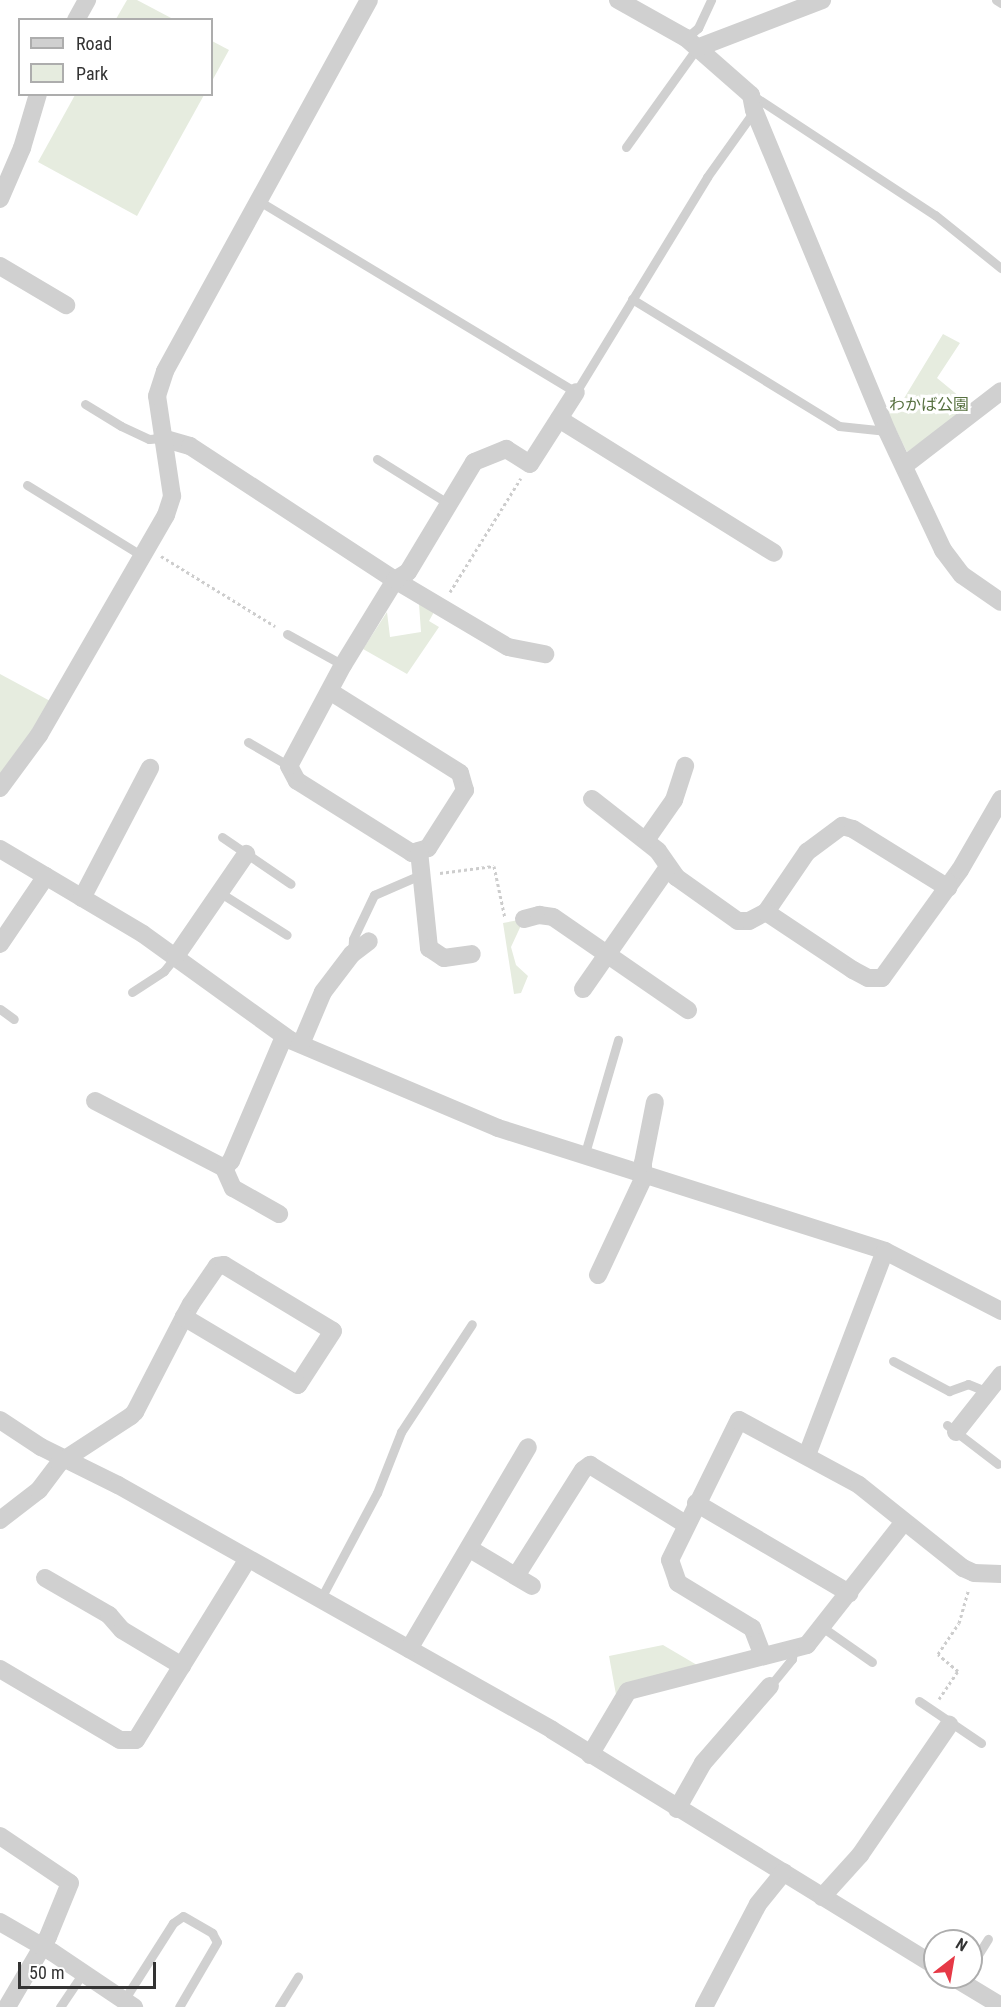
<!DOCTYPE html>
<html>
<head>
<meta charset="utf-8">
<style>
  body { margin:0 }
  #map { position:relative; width:1001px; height:2007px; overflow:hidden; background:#fff; font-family:"Roboto Condensed","Noto Sans JP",sans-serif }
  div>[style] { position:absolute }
  .green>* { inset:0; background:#e6ecdf }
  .path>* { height:3px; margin-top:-1.5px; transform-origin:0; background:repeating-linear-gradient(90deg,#cdcdcd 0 3px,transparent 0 6px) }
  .lane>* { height:9px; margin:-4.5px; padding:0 4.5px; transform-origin:4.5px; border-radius:4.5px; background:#d0d0d0 }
  .street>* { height:18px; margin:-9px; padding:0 9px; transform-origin:9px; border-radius:9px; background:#d0d0d0 }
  span { translate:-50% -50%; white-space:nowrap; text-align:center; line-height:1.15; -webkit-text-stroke:6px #fff; paint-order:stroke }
  .park-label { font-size:16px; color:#56703f }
  .legend { position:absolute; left:18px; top:18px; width:195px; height:78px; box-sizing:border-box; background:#fff; border:2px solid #adadad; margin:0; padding:8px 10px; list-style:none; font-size:18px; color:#333 }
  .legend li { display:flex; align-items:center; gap:12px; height:30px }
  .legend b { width:30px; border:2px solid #adadad }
  .north { position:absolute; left:923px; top:1929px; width:60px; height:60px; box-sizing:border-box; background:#fff; border:2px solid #adadad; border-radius:50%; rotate:31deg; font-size:16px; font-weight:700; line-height:24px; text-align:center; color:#333 }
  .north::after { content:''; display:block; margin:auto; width:21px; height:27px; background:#e63946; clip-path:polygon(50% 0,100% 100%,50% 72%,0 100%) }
  .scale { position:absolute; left:18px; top:1962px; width:138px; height:27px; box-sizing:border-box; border:3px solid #333; border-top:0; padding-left:8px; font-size:18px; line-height:21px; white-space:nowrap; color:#333; -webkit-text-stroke:4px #fff; paint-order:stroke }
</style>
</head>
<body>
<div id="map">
  <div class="green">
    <div style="clip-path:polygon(127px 0,137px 0,173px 19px,116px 19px)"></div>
    <div style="clip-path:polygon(212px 41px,229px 50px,212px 81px)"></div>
    <div style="clip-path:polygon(75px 95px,204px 95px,137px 216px,38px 162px)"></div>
    <div style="clip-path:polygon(943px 334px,960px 343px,937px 378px,971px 406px,907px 452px,886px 410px,900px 405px)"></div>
    <div style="clip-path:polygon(419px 604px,434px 612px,429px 621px,439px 627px,407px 674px,363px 649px,387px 612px,390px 637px,421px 632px)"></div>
    <div style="clip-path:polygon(0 674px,52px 702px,0 779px)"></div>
    <div style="clip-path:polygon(524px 919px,511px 947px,516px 965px,528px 976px,521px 993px,514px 994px,503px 923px)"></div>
    <div style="clip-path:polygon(663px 1645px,697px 1665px,617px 1700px,609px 1656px)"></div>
  </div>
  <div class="path">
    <div style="left:161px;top:556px;width:134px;rotate:31.6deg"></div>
    <div style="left:450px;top:592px;width:134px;rotate:-58.1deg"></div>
    <div style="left:440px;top:873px;width:54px;rotate:-7.4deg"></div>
    <div style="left:494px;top:866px;width:53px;rotate:78.1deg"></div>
    <div style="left:939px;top:1699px;width:34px;rotate:-56deg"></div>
    <div style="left:958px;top:1671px;width:26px;rotate:-140deg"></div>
    <div style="left:938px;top:1654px;width:37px;rotate:-56deg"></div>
    <div style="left:959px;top:1623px;width:35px;rotate:-74deg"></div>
  </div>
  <div class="lane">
    <div style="left:996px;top:0;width:6px;rotate:31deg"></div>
    <div style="left:686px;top:38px;width:16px;rotate:-40deg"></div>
    <div style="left:698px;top:28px;width:31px;rotate:-65deg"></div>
    <div style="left:752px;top:95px;width:219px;rotate:33.3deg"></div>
    <div style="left:935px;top:215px;width:85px;rotate:38.8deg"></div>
    <div style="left:626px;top:147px;width:122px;rotate:-54.4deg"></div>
    <div style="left:259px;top:201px;width:370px;rotate:31.1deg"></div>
    <div style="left:576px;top:392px;width:252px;rotate:-58.6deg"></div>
    <div style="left:707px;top:177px;width:81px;rotate:-54.5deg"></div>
    <div style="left:632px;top:299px;width:243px;rotate:31.5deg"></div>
    <div style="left:839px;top:426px;width:48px;rotate:5.9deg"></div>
    <div style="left:85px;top:404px;width:42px;rotate:31.4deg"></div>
    <div style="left:121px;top:426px;width:31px;rotate:25deg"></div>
    <div style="left:149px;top:439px;width:13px;rotate:-4deg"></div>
    <div style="left:377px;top:459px;width:85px;rotate:32deg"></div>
    <div style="left:27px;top:485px;width:134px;rotate:31.6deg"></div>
    <div style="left:287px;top:634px;width:64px;rotate:29deg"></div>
    <div style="left:248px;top:742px;width:48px;rotate:30.3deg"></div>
    <div style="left:222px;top:837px;width:83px;rotate:34.3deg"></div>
    <div style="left:219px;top:892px;width:80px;rotate:32.3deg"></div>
    <div style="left:352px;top:954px;width:15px;rotate:-86deg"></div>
    <div style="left:353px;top:939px;width:49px;rotate:-64.5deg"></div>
    <div style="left:374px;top:895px;width:50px;rotate:-23.5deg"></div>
    <div style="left:132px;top:992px;width:38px;rotate:-33deg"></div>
    <div style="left:164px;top:971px;width:19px;rotate:-51deg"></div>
    <div style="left:0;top:1009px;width:17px;rotate:36deg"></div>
    <div style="left:585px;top:1153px;width:118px;rotate:-73.7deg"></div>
    <div style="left:893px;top:1361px;width:64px;rotate:28.2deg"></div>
    <div style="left:949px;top:1391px;width:20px;rotate:-20deg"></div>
    <div style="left:968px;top:1384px;width:22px;rotate:22deg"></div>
    <div style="left:947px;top:1425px;width:64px;rotate:37.4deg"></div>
    <div style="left:320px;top:1600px;width:121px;rotate:-62deg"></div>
    <div style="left:377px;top:1493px;width:66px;rotate:-68.5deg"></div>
    <div style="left:401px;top:1432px;width:129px;rotate:-56.7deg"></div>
    <div style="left:822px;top:1627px;width:61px;rotate:35deg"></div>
    <div style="left:770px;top:1686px;width:35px;rotate:-51deg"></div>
    <div style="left:792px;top:1659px;width:8px;rotate:-83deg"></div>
    <div style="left:919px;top:1701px;width:75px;rotate:34.1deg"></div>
    <div style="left:971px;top:1966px;width:32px;rotate:-58deg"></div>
    <div style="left:124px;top:2000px;width:91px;rotate:-57.5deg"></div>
    <div style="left:173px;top:1923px;width:12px;rotate:-35deg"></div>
    <div style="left:183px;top:1916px;width:34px;rotate:30deg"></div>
    <div style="left:212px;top:1933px;width:10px;rotate:61deg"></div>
    <div style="left:217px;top:1942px;width:75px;rotate:120.3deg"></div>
    <div style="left:60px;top:2007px;width:41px;rotate:-55.9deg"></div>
    <div style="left:279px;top:2007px;width:36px;rotate:-58deg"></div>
  </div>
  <div class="street">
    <div style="left:618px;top:0;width:78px;rotate:29.2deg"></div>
    <div style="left:686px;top:38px;width:86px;rotate:41.2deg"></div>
    <div style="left:751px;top:95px;width:15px;rotate:79deg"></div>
    <div style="left:754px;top:110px;width:347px;rotate:67.5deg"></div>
    <div style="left:887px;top:431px;width:132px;rotate:64.8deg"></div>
    <div style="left:943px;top:550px;width:31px;rotate:53deg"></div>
    <div style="left:962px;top:575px;width:47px;rotate:34.7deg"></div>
    <div style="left:76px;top:20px;width:23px;rotate:-61deg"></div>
    <div style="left:697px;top:48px;width:134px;rotate:-21deg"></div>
    <div style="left:0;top:199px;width:56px;rotate:-66.7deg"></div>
    <div style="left:22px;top:148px;width:56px;rotate:-73.5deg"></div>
    <div style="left:0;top:266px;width:77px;rotate:30.6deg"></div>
    <div style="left:559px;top:419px;width:253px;rotate:31.9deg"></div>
    <div style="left:162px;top:438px;width:29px;rotate:16deg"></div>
    <div style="left:190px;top:446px;width:245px;rotate:33.2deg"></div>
    <div style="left:395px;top:580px;width:131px;rotate:30.7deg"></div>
    <div style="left:508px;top:647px;width:38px;rotate:11deg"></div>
    <div style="left:905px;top:465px;width:121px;rotate:-37.6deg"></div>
    <div style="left:331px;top:692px;width:152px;rotate:32.1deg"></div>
    <div style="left:460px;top:773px;width:18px;rotate:74deg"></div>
    <div style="left:465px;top:790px;width:69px;rotate:122.5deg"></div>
    <div style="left:428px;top:848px;width:17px;rotate:163deg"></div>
    <div style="left:412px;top:853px;width:136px;rotate:-147.9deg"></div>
    <div style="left:297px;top:781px;width:17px;rotate:-118deg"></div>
    <div style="left:289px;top:766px;width:115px;rotate:-61.9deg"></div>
    <div style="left:343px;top:665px;width:100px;rotate:-58.5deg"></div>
    <div style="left:395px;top:580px;width:15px;rotate:-32deg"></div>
    <div style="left:408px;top:572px;width:128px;rotate:-59deg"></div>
    <div style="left:474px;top:462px;width:35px;rotate:-22deg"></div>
    <div style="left:506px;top:449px;width:28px;rotate:32deg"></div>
    <div style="left:530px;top:464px;width:85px;rotate:-57.4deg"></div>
    <div style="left:0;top:788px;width:66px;rotate:-53.7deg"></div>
    <div style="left:39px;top:735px;width:254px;rotate:-60deg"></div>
    <div style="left:166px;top:515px;width:20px;rotate:-72deg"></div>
    <div style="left:172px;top:496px;width:101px;rotate:-98.5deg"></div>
    <div style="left:157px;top:396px;width:26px;rotate:-72deg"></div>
    <div style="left:165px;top:371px;width:423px;rotate:-61.2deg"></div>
    <div style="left:592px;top:799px;width:84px;rotate:38.2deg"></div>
    <div style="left:658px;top:851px;width:32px;rotate:55deg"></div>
    <div style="left:676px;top:877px;width:76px;rotate:35.4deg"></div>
    <div style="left:738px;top:921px;width:11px"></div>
    <div style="left:749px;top:921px;width:19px;rotate:-28deg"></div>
    <div style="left:766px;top:912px;width:73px;rotate:-55.7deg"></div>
    <div style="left:807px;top:852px;width:44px;rotate:-36.6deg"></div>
    <div style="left:842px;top:826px;width:11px;rotate:15deg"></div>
    <div style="left:853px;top:829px;width:112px;rotate:31.8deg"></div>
    <div style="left:646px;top:840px;width:49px;rotate:-55deg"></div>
    <div style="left:674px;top:800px;width:36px;rotate:-72deg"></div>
    <div style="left:0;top:849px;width:166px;rotate:30.7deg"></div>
    <div style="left:143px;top:934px;width:181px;rotate:35.8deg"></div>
    <div style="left:290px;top:1040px;width:226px;rotate:22.9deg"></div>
    <div style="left:498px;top:1128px;width:406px;rotate:17.6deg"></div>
    <div style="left:885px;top:1251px;width:131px;rotate:27.3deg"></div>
    <div style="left:419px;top:851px;width:98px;rotate:84.1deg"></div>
    <div style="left:429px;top:948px;width:18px;rotate:34deg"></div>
    <div style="left:444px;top:958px;width:28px;rotate:-8deg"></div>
    <div style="left:82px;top:898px;width:147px;rotate:-62.4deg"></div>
    <div style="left:766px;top:912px;width:105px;rotate:33.7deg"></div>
    <div style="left:853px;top:970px;width:17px;rotate:28deg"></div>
    <div style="left:868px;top:978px;width:14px"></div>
    <div style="left:882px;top:978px;width:133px;rotate:-54.2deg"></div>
    <div style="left:960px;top:870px;width:82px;rotate:-60deg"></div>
    <div style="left:524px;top:919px;width:16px;rotate:-15deg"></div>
    <div style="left:539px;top:915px;width:14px;rotate:8deg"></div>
    <div style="left:553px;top:917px;width:164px;rotate:34.6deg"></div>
    <div style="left:0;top:944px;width:82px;rotate:-55.9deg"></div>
    <div style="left:176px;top:956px;width:124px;rotate:-55.5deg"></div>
    <div style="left:583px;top:989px;width:149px;rotate:-55.1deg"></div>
    <div style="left:301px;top:1044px;width:56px;rotate:-67.1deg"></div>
    <div style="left:323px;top:992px;width:48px;rotate:-52.7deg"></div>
    <div style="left:352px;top:954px;width:21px;rotate:-37deg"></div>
    <div style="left:95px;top:1101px;width:145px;rotate:27.4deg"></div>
    <div style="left:224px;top:1168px;width:10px;rotate:-45deg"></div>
    <div style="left:231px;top:1161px;width:135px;rotate:-66.9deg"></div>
    <div style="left:224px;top:1168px;width:22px;rotate:66deg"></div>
    <div style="left:233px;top:1188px;width:53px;rotate:29.5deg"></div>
    <div style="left:598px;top:1275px;width:106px;rotate:-64.9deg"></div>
    <div style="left:643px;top:1179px;width:16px;rotate:-90deg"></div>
    <div style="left:643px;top:1163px;width:62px;rotate:-78.9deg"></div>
    <div style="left:0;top:1420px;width:49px;rotate:33.4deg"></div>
    <div style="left:41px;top:1447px;width:86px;rotate:26.3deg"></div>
    <div style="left:118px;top:1485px;width:498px;rotate:29.4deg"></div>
    <div style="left:552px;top:1730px;width:450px;rotate:31.6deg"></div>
    <div style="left:956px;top:1432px;width:73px;rotate:-51.7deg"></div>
    <div style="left:807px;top:1455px;width:218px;rotate:-69.1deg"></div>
    <div style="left:696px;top:1503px;width:178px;rotate:30.5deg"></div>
    <div style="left:0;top:1520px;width:49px;rotate:-37.6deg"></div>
    <div style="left:39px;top:1490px;width:34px;rotate:-53deg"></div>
    <div style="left:59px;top:1463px;width:86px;rotate:-33.1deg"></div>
    <div style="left:131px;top:1416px;width:6px;rotate:-45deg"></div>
    <div style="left:135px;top:1412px;width:107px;rotate:-62.7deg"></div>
    <div style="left:184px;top:1317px;width:15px;rotate:-62deg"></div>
    <div style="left:191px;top:1304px;width:46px;rotate:-55.6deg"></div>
    <div style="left:217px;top:1266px;width:7px;rotate:-8deg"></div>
    <div style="left:224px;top:1265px;width:127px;rotate:31.2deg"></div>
    <div style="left:333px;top:1331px;width:64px;rotate:122.9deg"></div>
    <div style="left:298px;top:1385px;width:133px;rotate:-149.2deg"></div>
    <div style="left:470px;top:1549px;width:72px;rotate:30.8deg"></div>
    <div style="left:516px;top:1576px;width:125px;rotate:-57.7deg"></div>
    <div style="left:583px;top:1470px;width:9px;rotate:-36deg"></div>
    <div style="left:590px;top:1465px;width:112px;rotate:31.8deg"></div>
    <div style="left:45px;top:1578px;width:74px;rotate:30deg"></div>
    <div style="left:109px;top:1615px;width:20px;rotate:49deg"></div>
    <div style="left:122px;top:1630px;width:70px;rotate:31deg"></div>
    <div style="left:409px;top:1649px;width:234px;rotate:-59.5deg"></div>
    <div style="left:763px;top:1656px;width:30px;rotate:-111deg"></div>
    <div style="left:752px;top:1628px;width:87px;rotate:-148.7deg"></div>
    <div style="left:678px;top:1583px;width:24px;rotate:-109deg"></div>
    <div style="left:670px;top:1560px;width:156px;rotate:-63.8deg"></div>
    <div style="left:739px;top:1420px;width:136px;rotate:28.4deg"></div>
    <div style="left:859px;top:1485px;width:133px;rotate:38.6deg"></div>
    <div style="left:963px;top:1568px;width:12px;rotate:24deg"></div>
    <div style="left:974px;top:1573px;width:27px;rotate:2deg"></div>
    <div style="left:0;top:1669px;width:139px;rotate:30.6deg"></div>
    <div style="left:120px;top:1740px;width:16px"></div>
    <div style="left:136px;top:1740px;width:211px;rotate:-58.3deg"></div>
    <div style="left:590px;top:1755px;width:74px;rotate:-59.3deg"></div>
    <div style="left:628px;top:1691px;width:185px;rotate:-14.4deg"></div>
    <div style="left:807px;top:1645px;width:155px;rotate:-51.8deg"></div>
    <div style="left:677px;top:1809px;width:53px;rotate:-60.5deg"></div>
    <div style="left:703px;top:1763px;width:102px;rotate:-49deg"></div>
    <div style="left:0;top:1836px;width:84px;rotate:33.9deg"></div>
    <div style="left:70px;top:1883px;width:58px;rotate:112.2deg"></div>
    <div style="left:48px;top:1937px;width:81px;rotate:120.4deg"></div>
    <div style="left:822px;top:1897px;width:57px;rotate:-47.9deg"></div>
    <div style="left:860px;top:1855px;width:158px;rotate:-55.6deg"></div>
    <div style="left:0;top:1922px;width:60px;rotate:30deg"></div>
    <div style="left:52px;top:1952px;width:99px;rotate:33.9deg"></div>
    <div style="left:953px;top:1977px;width:56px;rotate:31.1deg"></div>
    <div style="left:704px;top:2007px;width:116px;rotate:-62.3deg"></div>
    <div style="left:758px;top:1904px;width:41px;rotate:-50.9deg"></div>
  </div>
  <div class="park-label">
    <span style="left:929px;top:405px">わかば公園</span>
  </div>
  <ul class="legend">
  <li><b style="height:8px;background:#d0d0d0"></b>Road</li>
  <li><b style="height:16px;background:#e6ecdf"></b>Park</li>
  </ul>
  <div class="north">N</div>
  <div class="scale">50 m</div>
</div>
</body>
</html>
